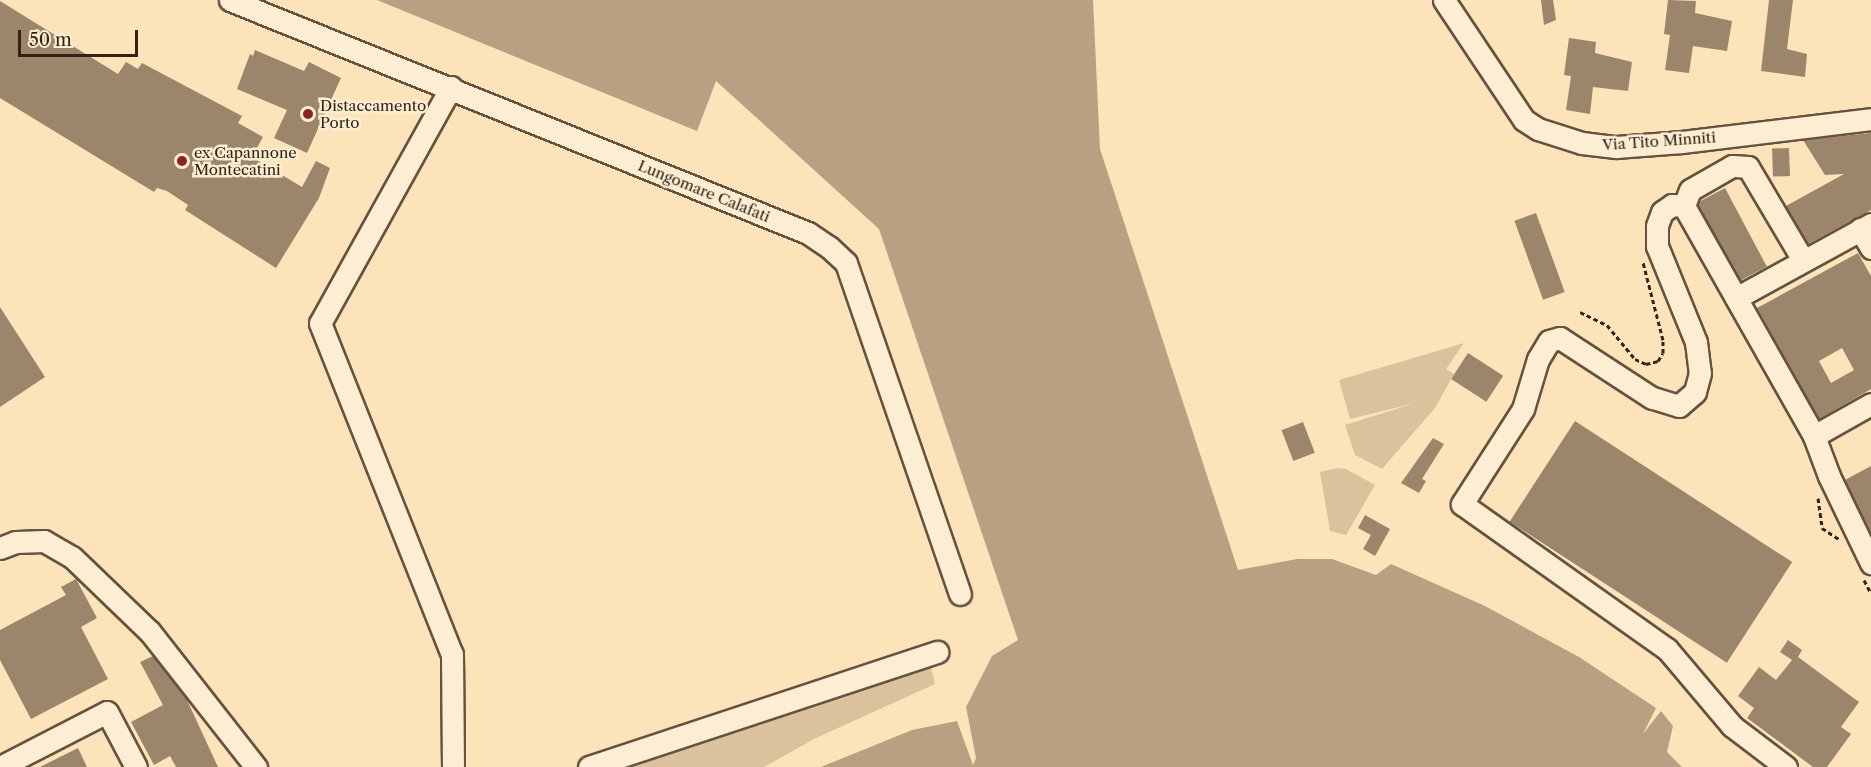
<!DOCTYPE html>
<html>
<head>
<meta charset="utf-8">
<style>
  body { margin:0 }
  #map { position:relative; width:1871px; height:767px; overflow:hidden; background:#fce3b9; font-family:"Libre Caslon Text",serif }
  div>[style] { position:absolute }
  .green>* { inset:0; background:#dac29d }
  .water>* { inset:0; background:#b8a182 }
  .building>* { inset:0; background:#9c866b; transform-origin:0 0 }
  .path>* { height:3px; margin-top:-1.5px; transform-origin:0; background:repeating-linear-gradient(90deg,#342216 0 4.5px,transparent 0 7.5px) }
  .roads { filter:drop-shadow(2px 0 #66523f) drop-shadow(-2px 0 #66523f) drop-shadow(0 2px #66523f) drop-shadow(0 -2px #66523f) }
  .minor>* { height:21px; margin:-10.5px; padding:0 10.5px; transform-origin:10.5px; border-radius:10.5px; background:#fdedd2 }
  .dots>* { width:16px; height:16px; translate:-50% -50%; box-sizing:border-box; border:3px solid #fdedd2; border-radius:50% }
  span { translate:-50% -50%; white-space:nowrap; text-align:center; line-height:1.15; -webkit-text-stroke:5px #fdedd2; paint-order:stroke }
  .poi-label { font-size:15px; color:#342216 }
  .left { translate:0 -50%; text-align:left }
  .street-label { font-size:15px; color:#342216 }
  .scale { position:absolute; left:18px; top:30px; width:120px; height:27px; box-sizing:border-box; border:3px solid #342216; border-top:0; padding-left:8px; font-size:18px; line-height:21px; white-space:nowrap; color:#342216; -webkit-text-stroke:4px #fdedd2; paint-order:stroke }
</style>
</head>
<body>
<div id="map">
  <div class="green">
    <div style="clip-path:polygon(1464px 343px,1446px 369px,1454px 374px,1435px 408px,1382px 469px,1355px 455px,1345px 425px,1415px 403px,1350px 419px,1339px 380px)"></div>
    <div style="clip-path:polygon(1337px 468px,1346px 469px,1375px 485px,1346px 535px,1330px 531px,1320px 472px)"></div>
    <div style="clip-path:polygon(930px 664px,935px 684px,816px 738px,764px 767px,633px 767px)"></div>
  </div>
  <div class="water">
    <div style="clip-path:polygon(377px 0,1093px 0,1100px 149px,1238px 570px,1297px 559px,1332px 559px,1376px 575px,1391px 564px,1485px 606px,1579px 657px,1656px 708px,1643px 734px,1661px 711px,1673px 726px,1667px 752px,1682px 767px,821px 767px,912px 730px,957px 721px,973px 765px,976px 758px,966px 707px,992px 656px,1018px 640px,879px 229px,716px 81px,697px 131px)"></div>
  </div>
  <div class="building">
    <div style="clip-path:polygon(1541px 0,1553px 0,1556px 20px,1544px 25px)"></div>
    <div style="clip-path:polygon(1668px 0,1696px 1px,1695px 13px,1732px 21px,1727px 51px,1693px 46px,1689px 73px,1665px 70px,1670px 35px,1664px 34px)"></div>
    <div style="clip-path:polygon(1769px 0,1793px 0,1787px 49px,1807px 54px,1805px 77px,1761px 71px)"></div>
    <div style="clip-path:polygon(0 1px,118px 74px,126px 62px,138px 69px,142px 63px,242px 116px,238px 123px,263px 137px,252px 157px,302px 187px,316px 161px,330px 168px,319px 198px,276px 268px,185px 210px,188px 205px,167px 191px,157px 188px,154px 192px,0 98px)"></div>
    <div style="clip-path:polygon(1569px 38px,1596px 42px,1595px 53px,1632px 62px,1628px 91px,1593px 87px,1590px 114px,1566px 110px,1571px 76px,1564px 75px)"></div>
    <div style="clip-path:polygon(255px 50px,304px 71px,309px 62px,341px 78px,307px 153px,274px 138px,287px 110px,237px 89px,250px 54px,253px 56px)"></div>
    <div style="clip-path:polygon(1871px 133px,1871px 210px,1808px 244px,1786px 206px,1844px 174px,1825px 175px,1803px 140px)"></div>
    <div style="left:1789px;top:148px;width:28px;height:17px;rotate:88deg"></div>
    <div style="left:1725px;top:188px;width:89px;height:32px;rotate:62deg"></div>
    <div style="left:1536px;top:213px;width:84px;height:23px;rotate:70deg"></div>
    <div style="clip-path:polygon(evenodd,1858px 253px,1871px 276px,1871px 389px,1819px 419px,1757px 308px,1858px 253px,1842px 348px,1854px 370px,1831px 383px,1819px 361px,1842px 348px)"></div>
    <div style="clip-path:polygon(0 307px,45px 377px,0 407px)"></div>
    <div style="left:1468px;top:353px;width:42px;height:31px;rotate:33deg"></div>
    <div style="left:1575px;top:421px;width:259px;height:120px;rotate:33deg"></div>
    <div style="left:1303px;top:422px;width:33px;height:23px;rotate:69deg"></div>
    <div style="clip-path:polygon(1433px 438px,1444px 444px,1422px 479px,1426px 481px,1419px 493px,1401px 483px)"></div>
    <div style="clip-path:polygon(1871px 466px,1871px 534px,1845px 480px)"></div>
    <div style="clip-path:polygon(1365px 515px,1390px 529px,1375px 556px,1363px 549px,1371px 535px,1358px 528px)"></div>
    <div style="clip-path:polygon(76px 579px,97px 618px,81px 627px,108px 679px,31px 719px,0 660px,0 630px,66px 595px,61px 587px)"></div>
    <div style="clip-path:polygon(1788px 640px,1802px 650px,1798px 657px,1859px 702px,1841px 727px,1851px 734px,1827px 767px,1813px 767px,1747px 718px,1754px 708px,1738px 696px,1759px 667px,1776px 680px,1792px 660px,1780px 652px)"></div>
    <div style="clip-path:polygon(153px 656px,187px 700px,218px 767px,176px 767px,170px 756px,154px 765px,131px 722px,163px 705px,140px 662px)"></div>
    <div style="clip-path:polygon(78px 748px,87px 767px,40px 767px)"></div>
  </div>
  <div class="path">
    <div style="left:1580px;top:312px;width:30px;rotate:26deg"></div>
    <div style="left:1607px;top:325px;width:44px;rotate:50.5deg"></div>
    <div style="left:1635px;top:359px;width:12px;rotate:24deg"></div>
    <div style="left:1646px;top:364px;width:12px;rotate:-14deg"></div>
    <div style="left:1658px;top:361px;width:9px;rotate:-58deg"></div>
    <div style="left:1663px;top:353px;width:13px;rotate:-90deg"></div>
    <div style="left:1663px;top:340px;width:81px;rotate:-104.4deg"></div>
    <div style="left:1818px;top:498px;width:30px;rotate:82deg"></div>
    <div style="left:1822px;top:528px;width:20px;rotate:33deg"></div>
    <div style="left:1864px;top:580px;width:15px;rotate:62deg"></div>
  </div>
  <div class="roads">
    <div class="minor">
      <div style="left:230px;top:0;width:623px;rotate:21.96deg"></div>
      <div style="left:808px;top:233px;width:25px;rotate:34deg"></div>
      <div style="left:829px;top:247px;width:23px;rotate:43deg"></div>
      <div style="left:846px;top:263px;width:350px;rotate:71deg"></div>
      <div style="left:1444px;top:0;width:144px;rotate:56.3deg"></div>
      <div style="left:1524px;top:120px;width:17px;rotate:33deg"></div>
      <div style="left:1538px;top:129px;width:46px;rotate:17.7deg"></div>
      <div style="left:1582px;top:143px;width:34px;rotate:7deg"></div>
      <div style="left:1616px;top:147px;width:66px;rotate:-4.3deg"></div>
      <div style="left:1682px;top:142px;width:190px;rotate:-6.9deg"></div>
      <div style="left:451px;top:87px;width:270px;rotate:119deg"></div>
      <div style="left:320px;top:323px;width:356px;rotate:68.3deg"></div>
      <div style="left:452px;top:654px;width:113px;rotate:89.5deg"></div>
      <div style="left:1684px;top:206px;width:12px;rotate:-175deg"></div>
      <div style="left:1672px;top:205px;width:12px;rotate:145deg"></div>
      <div style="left:1662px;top:212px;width:15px;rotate:110deg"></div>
      <div style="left:1657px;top:226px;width:20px;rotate:90deg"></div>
      <div style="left:1657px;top:246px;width:104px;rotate:67.9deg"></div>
      <div style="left:1696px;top:342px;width:31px;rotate:83deg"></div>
      <div style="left:1700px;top:373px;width:20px;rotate:105deg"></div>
      <div style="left:1695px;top:392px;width:21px;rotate:139deg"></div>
      <div style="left:1679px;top:406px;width:28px;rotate:-163deg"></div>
      <div style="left:1652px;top:398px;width:110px;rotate:-146.9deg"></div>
      <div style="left:1560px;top:338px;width:11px;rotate:165deg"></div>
      <div style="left:1549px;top:341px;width:21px;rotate:121deg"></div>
      <div style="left:1538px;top:359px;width:52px;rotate:106.7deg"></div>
      <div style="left:1523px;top:409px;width:113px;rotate:122.7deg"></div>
      <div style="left:1462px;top:504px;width:251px;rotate:35.3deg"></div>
      <div style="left:1667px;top:649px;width:101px;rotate:49.8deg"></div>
      <div style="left:1732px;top:726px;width:68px;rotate:37.2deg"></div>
      <div style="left:1860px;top:229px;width:22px;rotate:60deg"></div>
      <div style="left:1803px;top:260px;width:108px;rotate:-120.6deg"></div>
      <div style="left:1748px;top:167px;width:16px;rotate:-176deg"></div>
      <div style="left:1732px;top:166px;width:48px;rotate:150.3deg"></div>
      <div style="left:1690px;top:190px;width:17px;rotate:111deg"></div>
      <div style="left:1684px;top:206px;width:264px;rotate:60.5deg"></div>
      <div style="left:1814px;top:436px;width:43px;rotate:69.4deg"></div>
      <div style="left:1829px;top:476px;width:97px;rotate:64.2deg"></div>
      <div style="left:1736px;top:298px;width:154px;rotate:-28.7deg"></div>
      <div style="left:1814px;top:436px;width:65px;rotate:-29.3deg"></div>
      <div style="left:0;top:548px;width:17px;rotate:-21deg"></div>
      <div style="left:16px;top:542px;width:28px;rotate:-2deg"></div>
      <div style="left:44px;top:541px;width:32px;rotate:30deg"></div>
      <div style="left:72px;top:557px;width:108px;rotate:43.9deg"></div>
      <div style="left:150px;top:632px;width:172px;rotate:51.9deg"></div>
      <div style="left:0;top:767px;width:120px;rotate:-27.2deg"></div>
      <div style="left:107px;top:712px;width:62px;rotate:62.2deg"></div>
      <div style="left:589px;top:767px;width:367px;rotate:-18.3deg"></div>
    </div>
  </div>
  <div class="dots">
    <div style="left:308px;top:114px;background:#8f2418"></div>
    <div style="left:182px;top:161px;background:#8f2418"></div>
  </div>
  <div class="poi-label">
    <span class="left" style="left:320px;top:114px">Distaccamento<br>Porto</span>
    <span class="left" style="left:194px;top:161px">ex Capannone<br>Montecatini</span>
  </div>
  <div class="street-label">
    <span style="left:1659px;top:141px;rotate:-4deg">Via Tito Minniti</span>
    <span style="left:704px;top:191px;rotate:22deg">Lungomare Calafati</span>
  </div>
  <div class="scale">50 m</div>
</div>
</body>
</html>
